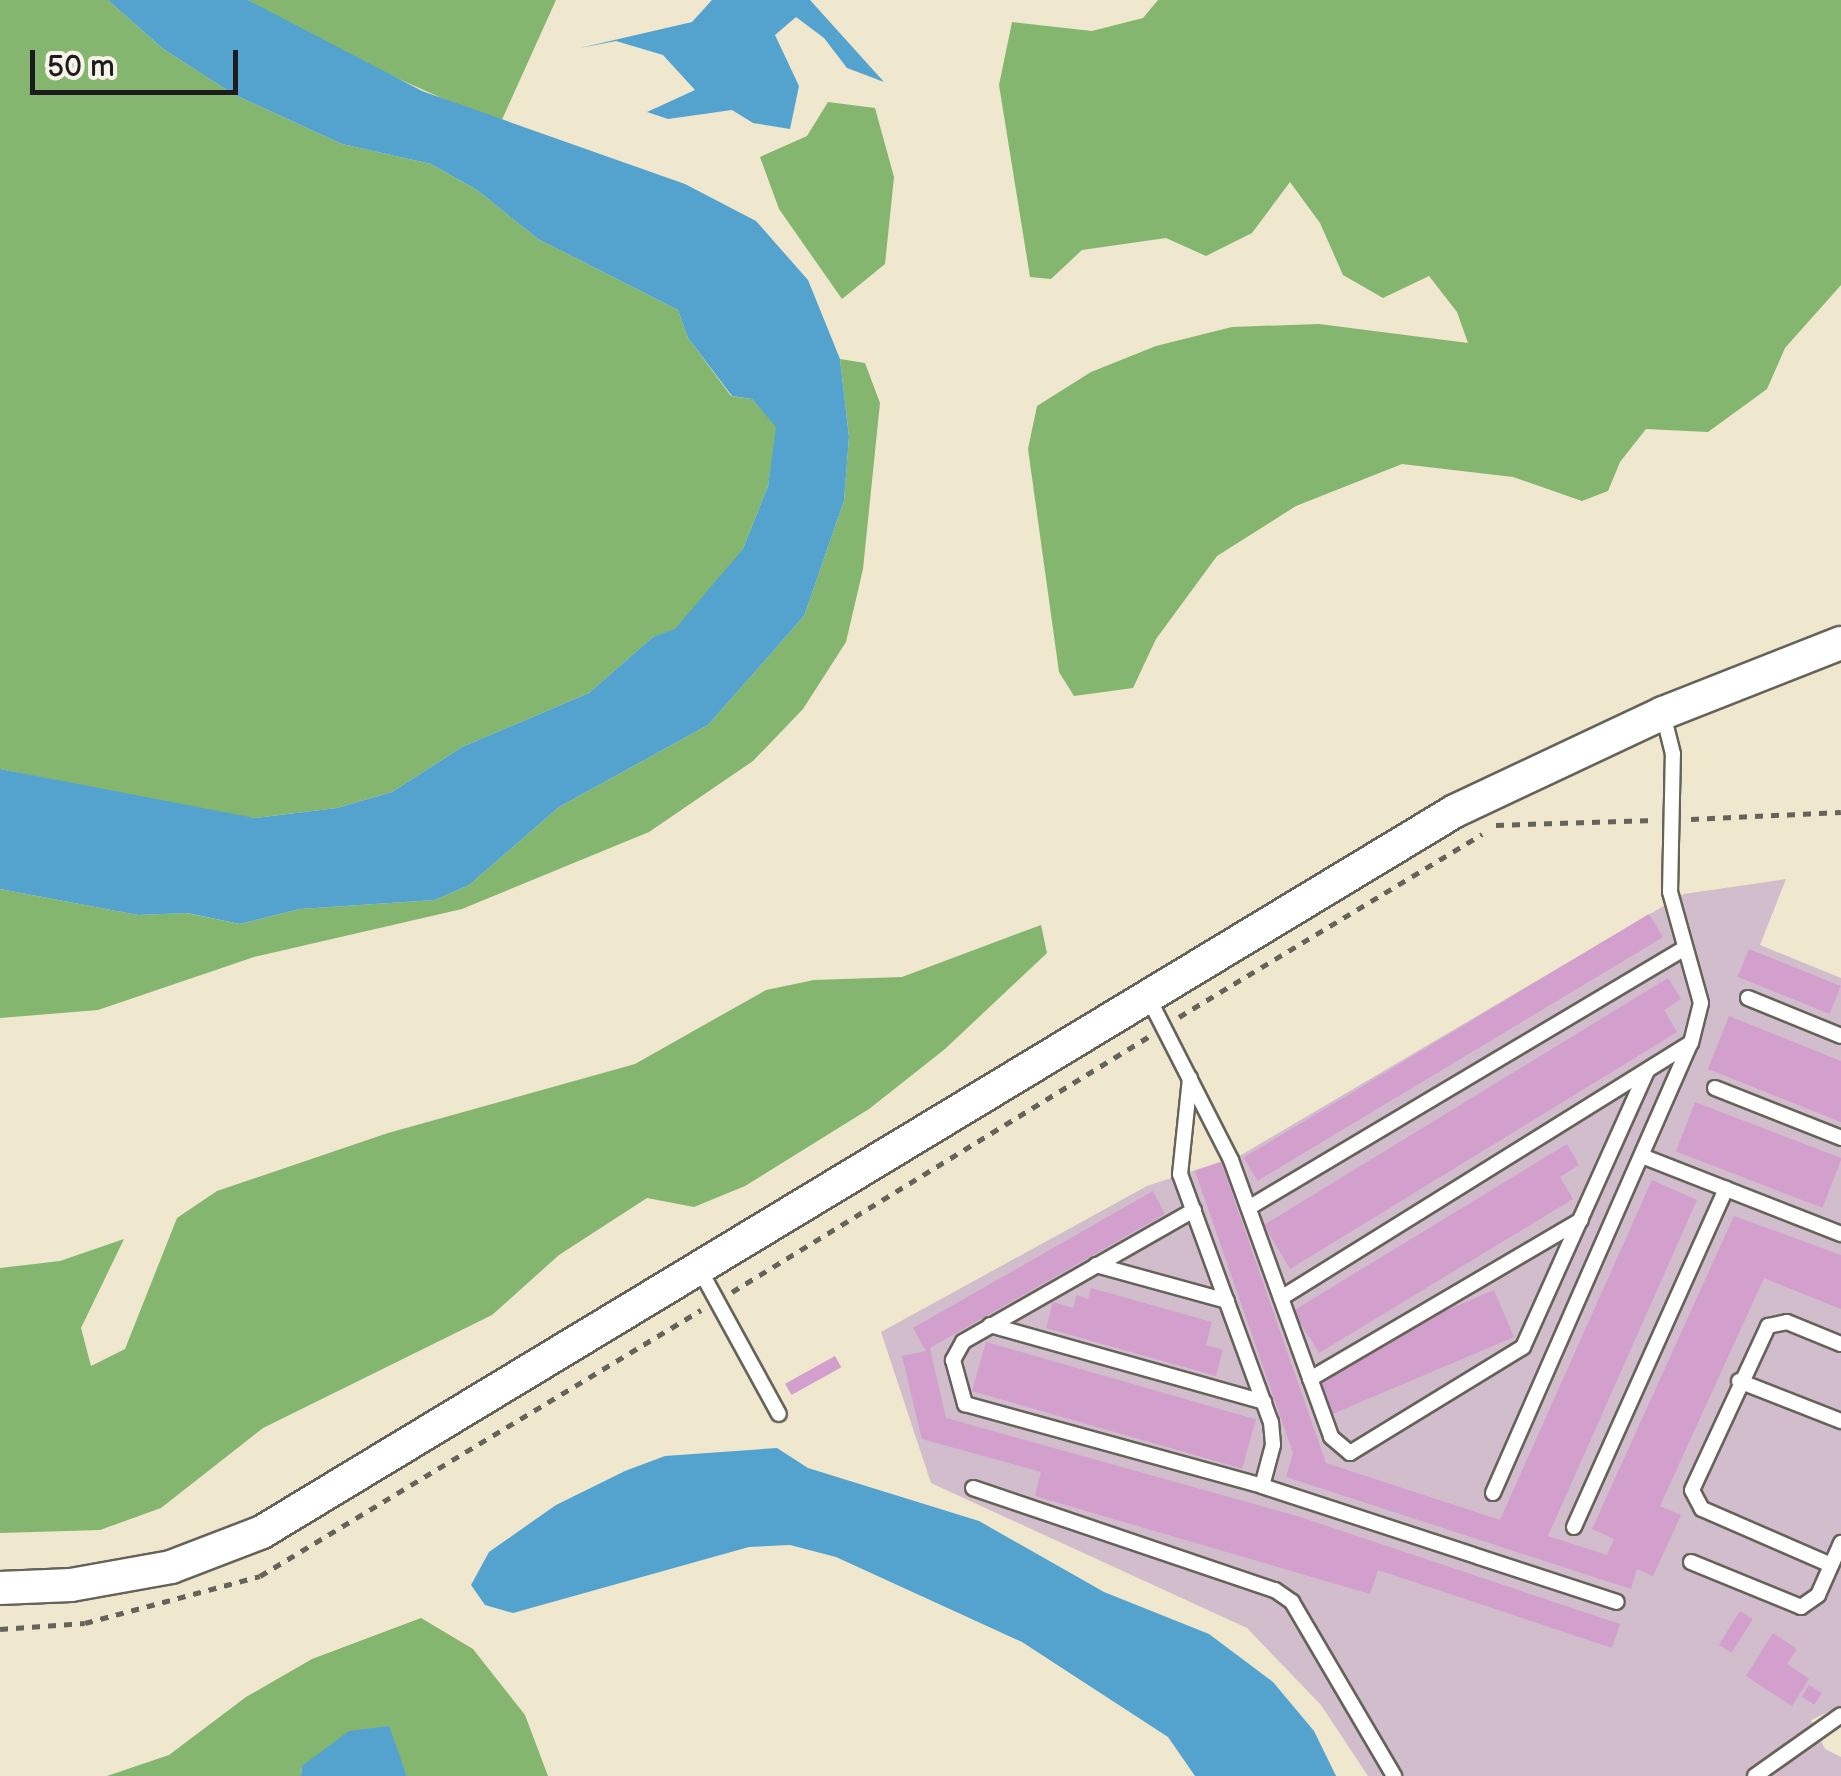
<!DOCTYPE html>
<html>
<head>
<meta charset="utf-8">
<style>
  body { margin:0 }
  #map { position:relative; width:1841px; height:1776px; overflow:hidden; background:#efe7ce; font-family:"Balsamiq Sans",sans-serif }
  div>[style] { position:absolute }
  .industrial>* { inset:0; background:#d1bdcc }
  .forest>* { inset:0; background:#84b66f }
  .water>* { inset:0; background:#54a3ce }
  .building>* { inset:0; background:#d39fcd; transform-origin:0 0 }
  .path>* { height:5px; margin-top:-2.5px; transform-origin:0; background:repeating-linear-gradient(90deg,#66635a 0 8px,transparent 0 16px) }
  .roads { filter:drop-shadow(2px 0 #66635a) drop-shadow(-2px 0 #66635a) drop-shadow(0 2px #66635a) drop-shadow(0 -2px #66635a) }
  .service>* { height:14px; margin:-7px; padding:0 7px; transform-origin:7px; border-radius:7px; background:#fff }
  .tertiary>* { height:32px; margin:-16px; padding:0 16px; transform-origin:16px; border-radius:16px; background:#fff }
  span { translate:-50% -50%; white-space:nowrap; text-align:center; line-height:1.15; -webkit-text-stroke:10px #f7f3e8; paint-order:stroke }
  .scale { position:absolute; left:30px; top:50px; width:208px; height:45px; box-sizing:border-box; border:5px solid #1c1c1c; border-top:0; padding-left:12px; font-size:30px; line-height:35px; white-space:nowrap; color:#1c1c1c; -webkit-text-stroke:8px #f7f3e8; paint-order:stroke }
</style>
</head>
<body>
<div id="map">
  <div class="industrial">
    <div style="clip-path:polygon(1786px 879px,1760px 945px,1841px 978px,1841px 1706px,1811px 1720px,1825px 1749px,1841px 1757px,1841px 1776px,1368px 1776px,1321px 1705px,1247px 1628px,931px 1483px,881px 1332px,1147px 1186px,1241px 1155px,1684px 894px)"></div>
  </div>
  <div class="forest">
    <div style="clip-path:polygon(0 0,108px 0,162px 48px,233px 94px,342px 144px,431px 164px,477px 190px,538px 239px,678px 310px,688px 338px,731px 396px,752px 399px,777px 427px,768px 486px,743px 549px,708px 596px,675px 630px,653px 637px,589px 693px,462px 747px,392px 792px,337px 808px,255px 818px,213px 813px,0 769px)"></div>
    <div style="clip-path:polygon(248px 0,556px 0,500px 124px,336px 51px)"></div>
    <div style="clip-path:polygon(1158px 0,1841px 0,1841px 285px,1785px 348px,1767px 389px,1708px 432px,1646px 429px,1620px 462px,1608px 491px,1582px 501px,1513px 477px,1402px 464px,1296px 506px,1217px 556px,1156px 639px,1133px 688px,1074px 696px,1059px 672px,1028px 449px,1037px 406px,1091px 372px,1156px 346px,1232px 327px,1319px 324px,1468px 343px,1457px 312px,1429px 276px,1383px 298px,1343px 275px,1320px 223px,1290px 182px,1252px 233px,1206px 256px,1166px 238px,1082px 250px,1051px 279px,1030px 277px,999px 85px,1012px 22px,1092px 31px,1143px 18px)"></div>
    <div style="clip-path:polygon(828px 102px,875px 108px,894px 177px,885px 264px,842px 299px,779px 209px,760px 157px,807px 136px)"></div>
    <div style="clip-path:polygon(840px 359px,865px 363px,880px 403px,863px 569px,846px 642px,803px 709px,753px 761px,649px 832px,462px 909px,254px 957px,98px 1010px,0 1018px,0 889px,138px 915px,186px 913px,240px 924px,300px 909px,435px 900px,469px 885px,559px 807px,708px 725px,804px 616px,844px 501px,849px 437px)"></div>
    <div style="clip-path:polygon(1041px 925px,1047px 953px,945px 1049px,869px 1109px,745px 1186px,694px 1207px,647px 1198px,559px 1255px,492px 1315px,263px 1428px,161px 1508px,100px 1530px,0 1533px,0 1268px,60px 1261px,124px 1239px,81px 1328px,91px 1366px,125px 1349px,177px 1218px,217px 1191px,388px 1133px,635px 1064px,766px 990px,814px 980px,902px 977px)"></div>
    <div style="clip-path:polygon(421px 1618px,473px 1649px,525px 1715px,548px 1776px,407px 1776px,388px 1726px,302px 1766px,301px 1776px,107px 1776px,169px 1755px,246px 1697px,312px 1659px)"></div>
  </div>
  <div class="water">
    <div style="clip-path:polygon(108px 0,248px 0,422px 91px,685px 184px,756px 221px,808px 280px,840px 359px,849px 437px,844px 501px,804px 616px,708px 725px,559px 807px,469px 885px,435px 900px,300px 909px,240px 924px,187px 913px,138px 915px,0 889px,0 769px,255px 818px,337px 808px,392px 792px,462px 747px,589px 693px,653px 637px,675px 629px,743px 549px,768px 486px,776px 427px,752px 399px,732px 396px,688px 338px,678px 310px,538px 239px,477px 190px,431px 164px,342px 144px,233px 94px,162px 48px)"></div>
    <div style="clip-path:polygon(712px 0,810px 0,884px 82px,847px 68px,824px 38px,796px 17px,775px 35px,799px 86px,790px 129px,753px 123px,732px 110px,668px 119px,647px 112px,695px 90px,663px 55px,616px 41px,580px 48px,692px 22px)"></div>
    <div style="clip-path:polygon(777px 1448px,808px 1468px,979px 1521px,1104px 1592px,1209px 1634px,1273px 1682px,1314px 1731px,1336px 1776px,1195px 1776px,1168px 1737px,1022px 1642px,836px 1557px,790px 1545px,749px 1547px,513px 1613px,485px 1605px,471px 1585px,489px 1552px,556px 1505px,625px 1471px,665px 1456px)"></div>
    <div style="clip-path:polygon(389px 1726px,407px 1776px,301px 1776px,302px 1766px,349px 1731px)"></div>
  </div>
  <div class="building">
    <div style="left:1649px;top:914px;width:27px;height:473px;rotate:59deg"></div>
    <div style="left:1749px;top:949px;width:99px;height:30px;rotate:22deg"></div>
    <div style="clip-path:polygon(1668px 978px,1681px 999px,1664px 1010px,1677px 1032px,1290px 1269px,1264px 1225px)"></div>
    <div style="clip-path:polygon(1729px 1016px,1841px 1061px,1841px 1122px,1708px 1069px)"></div>
    <div style="left:1695px;top:1102px;width:157px;height:53px;rotate:21deg"></div>
    <div style="clip-path:polygon(1567px 1144px,1579px 1165px,1560px 1177px,1573px 1199px,1319px 1353px,1293px 1311px)"></div>
    <div style="clip-path:polygon(1221px 1162px,1326px 1463px,1500px 1520px,1652px 1180px,1697px 1200px,1548px 1536px,1607px 1555px,1614px 1539px,1592px 1529px,1734px 1216px,1841px 1255px,1841px 1309px,1764px 1278px,1660px 1506px,1681px 1515px,1653px 1576px,1637px 1569px,1631px 1589px,1286px 1477px,1293px 1453px,1195px 1171px)"></div>
    <div style="clip-path:polygon(1153px 1191px,1165px 1214px,930px 1348px,946px 1418px,1297px 1516px,1620px 1624px,1612px 1648px,1378px 1570px,1370px 1594px,1035px 1496px,1041px 1472px,922px 1439px,902px 1356px,926px 1351px,913px 1328px)"></div>
    <div style="clip-path:polygon(1091px 1288px,1212px 1322px,1206px 1345px,1223px 1350px,1216px 1376px,1046px 1328px,1053px 1302px,1073px 1308px,1077px 1295px,1088px 1299px)"></div>
    <div style="left:1494px;top:1290px;width:51px;height:199px;rotate:67deg"></div>
    <div style="left:986px;top:1342px;width:281px;height:51px;rotate:16deg"></div>
    <div style="left:835px;top:1356px;width:13px;height:57px;rotate:61deg"></div>
    <div style="left:1740px;top:1611px;width:15px;height:40px;rotate:32deg"></div>
    <div style="clip-path:polygon(1773px 1633px,1797px 1649px,1787px 1664px,1809px 1679px,1792px 1706px,1746px 1676px)"></div>
    <div style="left:1809px;top:1685px;width:15px;height:14px;rotate:32deg"></div>
  </div>
  <div class="path">
    <div style="left:1691px;top:819px;width:150px;rotate:-2.7deg"></div>
    <div style="left:1496px;top:825px;width:159px;rotate:-1.8deg"></div>
    <div style="left:1179px;top:1017px;width:354px;rotate:-31.1deg"></div>
    <div style="left:732px;top:1292px;width:489px;rotate:-31.5deg"></div>
    <div style="left:0;top:1629px;width:85px;rotate:-4deg"></div>
    <div style="left:85px;top:1623px;width:181px;rotate:-15deg"></div>
    <div style="left:260px;top:1576px;width:515px;rotate:-31.1deg"></div>
  </div>
  <div class="roads">
    <div class="service">
      <div style="left:1147px;top:995px;width:185px;rotate:63deg"></div>
      <div style="left:1231px;top:1160px;width:294px;rotate:70.1deg"></div>
      <div style="left:1331px;top:1437px;width:25px;rotate:40deg"></div>
      <div style="left:1350px;top:1453px;width:203px;rotate:-31.5deg"></div>
      <div style="left:1523px;top:1347px;width:303px;rotate:-65.8deg"></div>
      <div style="left:1748px;top:998px;width:100px;rotate:22.2deg"></div>
      <div style="left:1190px;top:1078px;width:97px;rotate:95.9deg"></div>
      <div style="left:1180px;top:1174px;width:264px;rotate:69.9deg"></div>
      <div style="left:1271px;top:1422px;width:23px;rotate:85deg"></div>
      <div style="left:1273px;top:1445px;width:42px;rotate:105deg"></div>
      <div style="left:1715px;top:1088px;width:136px;rotate:21.6deg"></div>
      <div style="left:1642px;top:1156px;width:214px;rotate:21.4deg"></div>
      <div style="left:1250px;top:1207px;width:506px;rotate:-30.77deg"></div>
      <div style="left:1194px;top:1210px;width:266px;rotate:150.3deg"></div>
      <div style="left:963px;top:1342px;width:21px;rotate:119deg"></div>
      <div style="left:953px;top:1360px;width:46px;rotate:74.7deg"></div>
      <div style="left:965px;top:1404px;width:308px;rotate:15.4deg"></div>
      <div style="left:1262px;top:1486px;width:373px;rotate:18.1deg"></div>
      <div style="left:1096px;top:1265px;width:136px;rotate:15.4deg"></div>
      <div style="left:700px;top:1270px;width:164px;rotate:61.3deg"></div>
      <div style="left:1281px;top:1298px;width:483px;rotate:-31.9deg"></div>
      <div style="left:990px;top:1325px;width:285px;rotate:15.7deg"></div>
      <div style="left:1310px;top:1379px;width:314px;rotate:-30.4deg"></div>
      <div style="left:1739px;top:1381px;width:110px;rotate:21.4deg"></div>
      <div style="left:973px;top:1488px;width:319px;rotate:18.7deg"></div>
      <div style="left:1275px;top:1590px;width:21px;rotate:35deg"></div>
      <div style="left:1292px;top:1602px;width:202px;rotate:59.6deg"></div>
      <div style="left:1493px;top:1493px;width:492px;rotate:-66.3deg"></div>
      <div style="left:1691px;top:1043px;width:41px;rotate:-76deg"></div>
      <div style="left:1701px;top:1003px;width:115px;rotate:-105.6deg"></div>
      <div style="left:1670px;top:892px;width:138px;rotate:-88.8deg"></div>
      <div style="left:1673px;top:754px;width:41px;rotate:-104deg"></div>
      <div style="left:1574px;top:1527px;width:371px;rotate:-65.8deg"></div>
      <div style="left:1691px;top:1562px;width:119px;rotate:22.2deg"></div>
      <div style="left:1801px;top:1607px;width:21px;rotate:-35deg"></div>
      <div style="left:1818px;top:1595px;width:57px;rotate:-66.1deg"></div>
      <div style="left:1831px;top:1565px;width:141px;rotate:-156.5deg"></div>
      <div style="left:1702px;top:1509px;width:21px;rotate:-118deg"></div>
      <div style="left:1692px;top:1490px;width:181px;rotate:-65.1deg"></div>
      <div style="left:1768px;top:1326px;width:19px;rotate:-12deg"></div>
      <div style="left:1787px;top:1322px;width:58px;rotate:22.2deg"></div>
      <div style="left:1755px;top:1776px;width:105px;rotate:-35.3deg"></div>
    </div>
    <div class="tertiary">
      <div style="left:0;top:1588px;width:71px;rotate:-2.4deg"></div>
      <div style="left:71px;top:1585px;width:102px;rotate:-10.2deg"></div>
      <div style="left:171px;top:1567px;width:97px;rotate:-21deg"></div>
      <div style="left:262px;top:1532px;width:1394px;rotate:-31.15deg"></div>
      <div style="left:1455px;top:811px;width:230px;rotate:-25.2deg"></div>
      <div style="left:1663px;top:713px;width:191px;rotate:-21.5deg"></div>
    </div>
  </div>
  <div class="scale">50 m</div>
</div>
</body>
</html>
